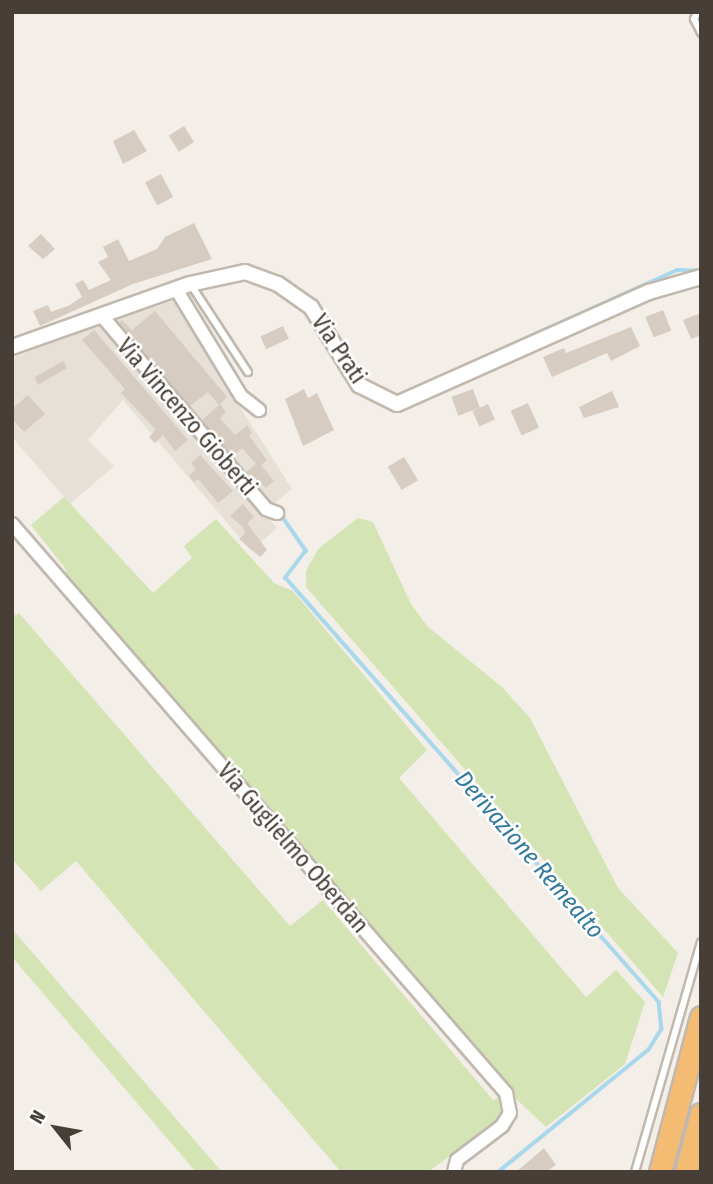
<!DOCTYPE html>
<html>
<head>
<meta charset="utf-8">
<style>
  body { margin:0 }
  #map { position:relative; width:713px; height:1184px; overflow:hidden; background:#f3eee8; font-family:"Fira Sans Condensed",sans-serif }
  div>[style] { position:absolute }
  .residential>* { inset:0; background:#e6e0d6 }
  .green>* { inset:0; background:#d4e4b4 }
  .stream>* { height:3.5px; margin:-1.75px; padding:0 1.75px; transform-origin:1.75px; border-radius:1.75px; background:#a9d7eb }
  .building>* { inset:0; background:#d7ccc1; transform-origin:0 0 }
  .roads { filter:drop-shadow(2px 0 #c1b8ae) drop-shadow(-2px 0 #c1b8ae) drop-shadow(0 2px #c1b8ae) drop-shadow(0 -2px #c1b8ae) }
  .service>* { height:6px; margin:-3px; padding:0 3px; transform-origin:3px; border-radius:3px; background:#fff }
  .minor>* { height:12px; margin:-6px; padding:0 6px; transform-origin:6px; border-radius:6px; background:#fff }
  .tertiary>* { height:14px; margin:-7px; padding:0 7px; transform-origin:7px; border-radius:7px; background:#fff }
  .motorway>* { height:21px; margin:-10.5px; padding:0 10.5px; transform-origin:10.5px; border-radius:10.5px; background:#f4bb72 }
  span { translate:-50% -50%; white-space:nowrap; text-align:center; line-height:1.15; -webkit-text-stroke:5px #fff; paint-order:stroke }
  .street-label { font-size:23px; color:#463e37 }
  .water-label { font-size:24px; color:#347a9b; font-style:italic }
  .frame { position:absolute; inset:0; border:14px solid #463e37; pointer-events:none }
  .north { position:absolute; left:21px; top:1093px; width:70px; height:70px; -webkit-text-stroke:5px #fff; paint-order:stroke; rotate:301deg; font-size:19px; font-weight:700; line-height:28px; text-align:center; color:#463e37 }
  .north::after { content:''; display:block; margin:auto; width:24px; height:32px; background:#463e37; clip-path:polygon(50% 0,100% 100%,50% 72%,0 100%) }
</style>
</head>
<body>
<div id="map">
  <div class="residential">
    <div style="clip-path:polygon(173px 301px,292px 489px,270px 507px,111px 321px)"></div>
    <div style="clip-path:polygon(100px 324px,277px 528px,251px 551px,123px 400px,88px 440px,114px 466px,70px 504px,12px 437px,12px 358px)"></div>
  </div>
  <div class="green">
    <div style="clip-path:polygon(64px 497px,153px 593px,192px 558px,184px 546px,216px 519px,274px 583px,293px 591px,427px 750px,399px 778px,586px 997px,616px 970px,645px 1002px,625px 1064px,546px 1127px,511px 1094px,68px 582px,65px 568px,31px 525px)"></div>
    <div style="clip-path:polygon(358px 518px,373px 522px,411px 604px,427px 626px,502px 687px,530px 718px,618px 888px,678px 953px,663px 997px,306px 587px,306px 571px,318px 549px)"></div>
    <div style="clip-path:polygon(19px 613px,290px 926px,323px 900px,493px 1100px,499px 1097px,503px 1107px,497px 1121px,428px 1172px,341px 1172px,76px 861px,41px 891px,12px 859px,12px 617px)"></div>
    <div style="clip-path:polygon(12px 929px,222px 1172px,196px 1172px,12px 957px)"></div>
  </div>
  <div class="stream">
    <div style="left:407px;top:392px;width:296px;rotate:-24.3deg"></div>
    <div style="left:677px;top:270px;width:24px;rotate:2deg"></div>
    <div style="left:284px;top:519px;width:39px;rotate:55deg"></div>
    <div style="left:306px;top:551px;width:34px;rotate:127deg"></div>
    <div style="left:286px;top:578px;width:565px;rotate:48.66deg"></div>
    <div style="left:659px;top:1002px;width:27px;rotate:84deg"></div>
    <div style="left:662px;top:1029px;width:25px;rotate:122deg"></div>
    <div style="left:649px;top:1050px;width:193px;rotate:140.9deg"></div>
  </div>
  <div class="building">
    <div style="left:184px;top:126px;width:19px;height:18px;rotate:58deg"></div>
    <div style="clip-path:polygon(134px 130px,147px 151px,123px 164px,113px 141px)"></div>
    <div style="left:161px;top:174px;width:26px;height:18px;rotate:62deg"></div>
    <div style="clip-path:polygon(194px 223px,212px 259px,133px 284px,40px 326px,33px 311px,48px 305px,51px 312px,70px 305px,82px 297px,75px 284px,83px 280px,89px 290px,111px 280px,98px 262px,108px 257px,103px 247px,118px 239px,129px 261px,157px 249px,165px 237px)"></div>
    <div style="clip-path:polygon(41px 234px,55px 249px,43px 259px,28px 246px)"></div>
    <div style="left:663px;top:310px;width:22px;height:19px;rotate:68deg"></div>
    <div style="clip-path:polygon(155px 311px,227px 397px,219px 405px,208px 392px,190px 406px,119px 322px,122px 320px,132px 330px)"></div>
    <div style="clip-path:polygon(701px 313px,701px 335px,691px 339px,683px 320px)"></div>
    <div style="left:283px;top:326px;width:14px;height:25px;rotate:65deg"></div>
    <div style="clip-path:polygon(631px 327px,640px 346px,611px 361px,607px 353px,552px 377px,543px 357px,564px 348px,566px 353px)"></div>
    <div style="clip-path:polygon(94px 330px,188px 440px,175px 451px,163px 435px,155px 443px,149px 437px,156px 430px,121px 393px,125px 389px,82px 340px)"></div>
    <div style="left:63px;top:361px;width:8px;height:33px;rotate:60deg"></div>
    <div style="clip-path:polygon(304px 389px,308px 398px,317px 393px,334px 430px,303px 446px,285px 399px)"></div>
    <div style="left:473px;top:389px;width:20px;height:23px;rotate:70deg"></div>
    <div style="clip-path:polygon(612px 391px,619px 407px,584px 418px,579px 407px)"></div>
    <div style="clip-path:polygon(28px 395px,45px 414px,24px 432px,12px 419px,12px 409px)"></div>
    <div style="left:528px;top:403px;width:27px;height:19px;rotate:66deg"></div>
    <div style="clip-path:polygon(220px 404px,226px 412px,220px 418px,235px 435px,247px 425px,252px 433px,249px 436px,267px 460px,261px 465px,274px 481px,266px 488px,246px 472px,256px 464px,242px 448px,233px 456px,202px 420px)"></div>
    <div style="left:488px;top:404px;width:17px;height:17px;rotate:66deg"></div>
    <div style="clip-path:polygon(200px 455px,233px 491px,218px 503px,198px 479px,194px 482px,189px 476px,196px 469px,191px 463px)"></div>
    <div style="left:404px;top:457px;width:27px;height:19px;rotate:59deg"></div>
    <div style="clip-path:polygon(243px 504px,254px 517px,247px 523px,267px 550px,260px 557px,239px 539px,245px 534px,243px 527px,230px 516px)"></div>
    <div style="clip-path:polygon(544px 1148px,556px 1165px,546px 1172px,516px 1172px)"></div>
  </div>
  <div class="roads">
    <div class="service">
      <div style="left:698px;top:12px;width:8px;rotate:120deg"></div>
      <div style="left:694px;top:19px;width:16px;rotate:63deg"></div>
      <div style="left:191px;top:285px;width:104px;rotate:56.8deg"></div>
      <div style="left:635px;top:1172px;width:239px;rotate:-74deg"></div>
    </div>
    <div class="minor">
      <div style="left:176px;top:289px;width:125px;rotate:58.7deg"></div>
      <div style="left:241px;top:396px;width:23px;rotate:38deg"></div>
      <div style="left:102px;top:316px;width:253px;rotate:49.6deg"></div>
      <div style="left:266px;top:509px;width:12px;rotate:20deg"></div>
      <div style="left:12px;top:524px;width:754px;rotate:49.04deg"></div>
      <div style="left:506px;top:1093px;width:20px;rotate:79deg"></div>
      <div style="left:510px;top:1113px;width:15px;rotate:122deg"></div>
      <div style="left:502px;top:1126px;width:56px;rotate:142.9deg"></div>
      <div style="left:457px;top:1160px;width:12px;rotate:104deg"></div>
    </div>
    <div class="tertiary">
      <div style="left:12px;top:347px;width:189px;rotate:-19.5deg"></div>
      <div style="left:190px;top:284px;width:56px;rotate:-12.3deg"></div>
      <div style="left:245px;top:272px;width:35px;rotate:20deg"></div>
      <div style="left:278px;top:284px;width:40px;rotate:34.9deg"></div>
      <div style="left:311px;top:307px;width:92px;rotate:58.4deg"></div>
      <div style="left:359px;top:385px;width:42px;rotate:26.6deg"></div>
      <div style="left:397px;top:404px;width:276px;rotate:-24deg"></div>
      <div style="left:649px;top:292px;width:54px;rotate:-16.1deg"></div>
    </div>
    <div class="motorway">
      <div style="left:660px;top:1172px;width:160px;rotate:-75.2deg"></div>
      <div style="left:686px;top:1172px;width:60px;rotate:-75.5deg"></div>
    </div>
  </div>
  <div class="street-label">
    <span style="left:339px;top:349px;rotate:56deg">Via Prati</span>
    <span style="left:187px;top:417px;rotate:49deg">Via Vincenzo Gioberti</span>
    <span style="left:293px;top:848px;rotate:49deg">Via Guglielmo Oberdan</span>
  </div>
  <div class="water-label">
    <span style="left:529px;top:855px;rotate:49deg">Derivazione Remealto</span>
  </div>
  <div class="frame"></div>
  <div class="north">N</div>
</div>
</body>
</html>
